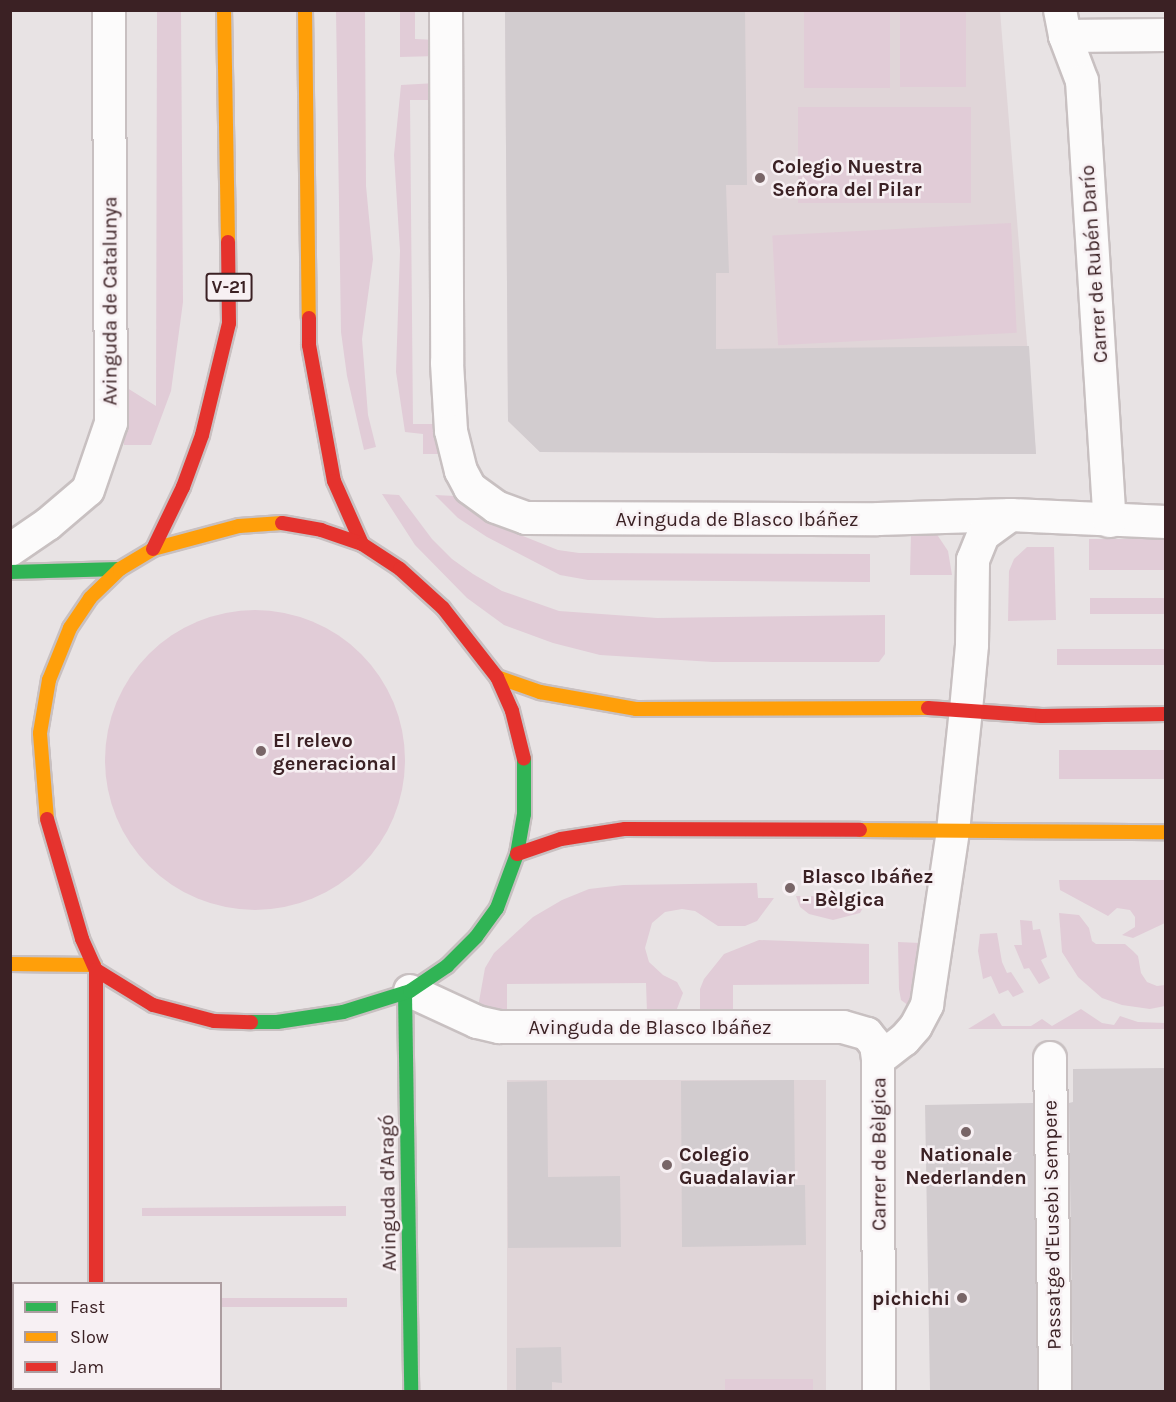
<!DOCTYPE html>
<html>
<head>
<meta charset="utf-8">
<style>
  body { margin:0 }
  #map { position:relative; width:1176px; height:1402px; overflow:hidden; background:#e8e3e4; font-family:Karla,sans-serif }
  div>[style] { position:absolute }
  .built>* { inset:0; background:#e0d5d8; transform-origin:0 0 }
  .green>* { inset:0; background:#e1ccd7; transform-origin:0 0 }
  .round { border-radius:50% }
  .building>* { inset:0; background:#d2cccf; transform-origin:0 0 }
  .roads { filter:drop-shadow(2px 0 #c8c0c1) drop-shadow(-2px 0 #c8c0c1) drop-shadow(0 2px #c8c0c1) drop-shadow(0 -2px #c8c0c1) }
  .street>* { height:32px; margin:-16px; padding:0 16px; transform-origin:16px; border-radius:16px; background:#fcfbfb }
  .fast>* { height:14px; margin:-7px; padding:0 7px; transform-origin:7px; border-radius:7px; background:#30b455 }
  .slow>* { height:14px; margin:-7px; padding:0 7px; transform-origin:7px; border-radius:7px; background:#ff9f0a }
  .jam>* { height:14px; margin:-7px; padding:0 7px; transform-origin:7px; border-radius:7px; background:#e5322d }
  .dots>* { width:16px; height:16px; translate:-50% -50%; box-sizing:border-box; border:3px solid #f7f0f3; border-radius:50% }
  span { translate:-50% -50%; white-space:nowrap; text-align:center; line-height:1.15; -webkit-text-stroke:5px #f7f0f3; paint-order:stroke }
  .shield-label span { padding:2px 4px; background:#f7f0f3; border:2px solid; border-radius:4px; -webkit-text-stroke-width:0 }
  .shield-label { font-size:18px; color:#3b2124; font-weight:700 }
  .poi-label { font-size:20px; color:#3b2124; font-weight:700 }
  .left { translate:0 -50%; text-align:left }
  .right { translate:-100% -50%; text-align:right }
  .street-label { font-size:20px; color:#3b2124 }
  .frame { position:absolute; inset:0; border:12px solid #3b2124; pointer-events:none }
  .legend { position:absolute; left:12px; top:1282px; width:210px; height:108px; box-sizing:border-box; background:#f7f0f3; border:2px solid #ac9da0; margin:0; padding:8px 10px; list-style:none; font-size:18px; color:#3b2124 }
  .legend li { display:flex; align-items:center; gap:12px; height:30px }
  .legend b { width:30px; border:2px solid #ac9da0 }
</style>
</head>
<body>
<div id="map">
  <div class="built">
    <div style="clip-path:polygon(505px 11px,1000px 11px,1036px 454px,540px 452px,508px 421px)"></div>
    <div style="left:826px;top:1080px;width:311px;height:319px;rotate:90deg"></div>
  </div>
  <div class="green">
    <div style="clip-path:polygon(157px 11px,181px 11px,183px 302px,171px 391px,151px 445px,124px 445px,124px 386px,156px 406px)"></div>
    <div style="clip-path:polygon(336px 11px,365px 11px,366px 186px,373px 259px,362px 339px,368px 415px,376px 447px,364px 450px,347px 376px,341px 332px)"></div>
    <div style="clip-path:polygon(400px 11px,415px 11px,415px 39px,437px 40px,437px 56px,400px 57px)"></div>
    <div style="left:804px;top:11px;width:86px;height:77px"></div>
    <div style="left:900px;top:11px;width:66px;height:76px"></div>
    <div style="clip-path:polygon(436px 83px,436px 100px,410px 100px,413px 424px,439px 424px,443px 454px,423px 454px,423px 434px,405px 432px,396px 372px,400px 251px,394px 155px,401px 85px)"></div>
    <div style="left:798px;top:107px;width:173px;height:96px"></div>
    <div style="left:1011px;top:223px;width:110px;height:239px;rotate:87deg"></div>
    <div style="clip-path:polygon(382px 494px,399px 495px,432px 539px,452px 559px,473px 574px,502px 591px,559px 611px,657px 618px,885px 615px,885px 654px,879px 662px,713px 662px,600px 655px,553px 643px,504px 625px,467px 598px,415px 545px)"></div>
    <div style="clip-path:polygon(435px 495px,455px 496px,503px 528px,558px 550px,579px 553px,870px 554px,870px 582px,588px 580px,560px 575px,487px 537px,458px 518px)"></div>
    <div style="clip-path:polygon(911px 533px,936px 533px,948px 551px,952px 575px,910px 575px)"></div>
    <div style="left:1089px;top:539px;width:76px;height:31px"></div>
    <div style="clip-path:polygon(1027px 547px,1054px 547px,1056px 620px,1008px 621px,1009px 571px,1014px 559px)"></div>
    <div style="left:1090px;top:598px;width:75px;height:16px"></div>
    <div class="round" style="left:105px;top:610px;width:300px;height:300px"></div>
    <div style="left:1165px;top:649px;width:16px;height:108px;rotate:90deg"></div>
    <div style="left:1059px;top:750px;width:106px;height:29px"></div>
    <div style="clip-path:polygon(1059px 880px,1165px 880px,1165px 923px,1133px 938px,1122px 935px,1135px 927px,1135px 917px,1130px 910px,1117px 908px,1108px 916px,1060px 890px)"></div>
    <div style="clip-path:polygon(757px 883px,758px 898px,774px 898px,757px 921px,745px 926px,718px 926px,695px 911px,682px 909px,665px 912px,652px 923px,645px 948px,649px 962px,663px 975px,677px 982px,683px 993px,675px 1014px,647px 1013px,646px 983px,507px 984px,507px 1014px,478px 1007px,485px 968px,494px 953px,533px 917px,562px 900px,589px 889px,623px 885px)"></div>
    <div style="clip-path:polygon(796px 896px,869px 897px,860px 913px,833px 920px,809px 914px,800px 907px)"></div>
    <div style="clip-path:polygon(1059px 913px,1079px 915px,1089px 928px,1092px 941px,1096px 944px,1125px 944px,1133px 951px,1138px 956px,1141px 973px,1147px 982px,1157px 986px,1165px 985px,1165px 1006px,1150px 1009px,1122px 1005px,1102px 998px,1078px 977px,1062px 952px)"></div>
    <div style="clip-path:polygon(1020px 920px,1032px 921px,1033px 930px,1040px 929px,1047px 957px,1041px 960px,1050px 978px,1039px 984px,1029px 968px,1024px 969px,1014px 945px,1022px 945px)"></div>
    <div style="clip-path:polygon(997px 933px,1002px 962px,1007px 973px,1011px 972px,1024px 992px,1013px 997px,1008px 990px,999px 994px,991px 976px,983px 979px,978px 951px,980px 934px)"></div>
    <div style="clip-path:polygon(759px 940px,869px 944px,869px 984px,733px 985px,733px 1015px,700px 1015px,700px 989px,704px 979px,724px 954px)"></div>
    <div style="clip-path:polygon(898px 942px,920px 943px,909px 1006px,901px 1000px,899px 989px)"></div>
    <div style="clip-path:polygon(1081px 1009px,1102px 1023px,1114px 1025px,1120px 1016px,1138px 1022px,1165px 1023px,1165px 1029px,968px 1029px,994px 1013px,1002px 1026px,1031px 1026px,1042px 1019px,1052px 1026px)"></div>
    <div style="clip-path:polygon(346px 1206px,346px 1216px,142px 1216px,142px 1208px)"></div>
    <div style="left:221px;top:1298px;width:126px;height:9px"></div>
    <div style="left:725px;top:1379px;width:88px;height:12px"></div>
  </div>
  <div class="building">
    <div style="clip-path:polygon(505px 10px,745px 10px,747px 185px,726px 185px,729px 273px,716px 273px,716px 349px,1029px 346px,1036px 454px,540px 452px,508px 421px)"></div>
    <div style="clip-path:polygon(1166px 1068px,1166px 1392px,1073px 1392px,1069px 1103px,1073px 1102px,1073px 1069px)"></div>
    <div style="clip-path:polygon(794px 1080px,795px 1185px,805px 1185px,806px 1245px,682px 1247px,681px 1081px)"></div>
    <div style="clip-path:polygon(547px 1081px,548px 1177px,620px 1176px,621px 1247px,508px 1248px,507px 1082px)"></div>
    <div style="left:1033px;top:1103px;width:289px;height:108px;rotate:89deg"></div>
    <div style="clip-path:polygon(561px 1347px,562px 1383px,552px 1382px,552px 1392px,516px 1392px,516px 1348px)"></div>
  </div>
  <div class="roads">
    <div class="street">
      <div style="left:446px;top:10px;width:353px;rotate:89.8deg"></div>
      <div style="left:447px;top:363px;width:68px;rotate:86.6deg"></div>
      <div style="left:451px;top:431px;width:41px;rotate:76deg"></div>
      <div style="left:461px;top:471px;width:19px;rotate:62deg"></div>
      <div style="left:470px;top:488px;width:32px;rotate:36deg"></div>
      <div style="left:496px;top:507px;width:32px;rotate:20deg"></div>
      <div style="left:526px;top:518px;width:352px;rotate:0.2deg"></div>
      <div style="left:878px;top:519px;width:133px;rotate:-1.7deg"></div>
      <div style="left:1011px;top:515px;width:155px;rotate:2.6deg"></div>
      <div style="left:1060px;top:10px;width:26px;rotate:79deg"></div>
      <div style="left:1065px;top:36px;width:48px;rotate:69.3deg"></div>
      <div style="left:1082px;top:81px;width:441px;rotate:86.4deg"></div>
      <div style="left:1065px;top:36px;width:101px;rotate:-0.6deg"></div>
      <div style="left:10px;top:550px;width:46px;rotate:-34.4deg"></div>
      <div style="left:48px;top:524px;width:52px;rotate:-40.4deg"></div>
      <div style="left:88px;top:490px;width:71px;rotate:-71.1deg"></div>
      <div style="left:111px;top:423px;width:413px;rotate:-90.3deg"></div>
      <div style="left:410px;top:991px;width:74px;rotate:24.8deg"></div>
      <div style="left:477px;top:1022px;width:23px;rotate:13deg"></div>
      <div style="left:499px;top:1027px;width:344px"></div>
      <div style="left:843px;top:1027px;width:25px;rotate:16deg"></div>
      <div style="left:867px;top:1034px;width:14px;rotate:51deg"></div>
      <div style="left:876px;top:1045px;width:15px;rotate:82deg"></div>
      <div style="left:1050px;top:1058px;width:334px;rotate:89.1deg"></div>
      <div style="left:879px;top:1392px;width:332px;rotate:-90.2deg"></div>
      <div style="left:878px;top:1060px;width:33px;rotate:-38deg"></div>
      <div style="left:904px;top:1040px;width:18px;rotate:-49deg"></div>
      <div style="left:916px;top:1026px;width:24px;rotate:-62deg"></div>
      <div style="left:927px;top:1005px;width:176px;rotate:-81.5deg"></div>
      <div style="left:953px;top:831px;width:122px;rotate:-83.9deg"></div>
      <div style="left:966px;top:710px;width:65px;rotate:-84.7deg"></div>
      <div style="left:972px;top:645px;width:85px;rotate:-89.3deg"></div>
      <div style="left:973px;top:560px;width:27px;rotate:-68deg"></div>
      <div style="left:983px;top:535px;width:34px;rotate:-36deg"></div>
    </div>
    <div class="fast">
      <div style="left:10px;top:572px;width:110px;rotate:-1.6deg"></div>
      <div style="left:405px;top:993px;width:399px;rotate:89.1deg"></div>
      <div style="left:251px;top:1022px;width:26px"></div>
      <div style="left:277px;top:1022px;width:67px;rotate:-8.6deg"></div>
      <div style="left:343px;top:1012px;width:70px;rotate:-17.4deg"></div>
      <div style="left:410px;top:991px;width:45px;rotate:-34deg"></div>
      <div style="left:447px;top:966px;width:41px;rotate:-45deg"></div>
      <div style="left:476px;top:937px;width:36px;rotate:-54deg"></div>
      <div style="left:497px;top:908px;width:58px;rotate:-69.7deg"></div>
      <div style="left:517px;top:854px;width:41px;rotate:-80.1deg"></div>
      <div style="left:524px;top:814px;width:55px;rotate:-90deg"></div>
      <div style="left:95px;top:1388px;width:4px;rotate:90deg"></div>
    </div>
    <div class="slow">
      <div style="left:224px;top:10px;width:232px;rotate:89deg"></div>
      <div style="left:305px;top:10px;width:308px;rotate:89.3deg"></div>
      <div style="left:497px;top:677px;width:46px;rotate:19.2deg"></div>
      <div style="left:540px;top:692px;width:97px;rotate:10deg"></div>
      <div style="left:636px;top:709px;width:292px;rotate:-0.2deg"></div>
      <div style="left:47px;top:819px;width:86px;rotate:-94.7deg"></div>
      <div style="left:40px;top:733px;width:54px;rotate:-80.4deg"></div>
      <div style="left:49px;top:680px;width:56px;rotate:-68deg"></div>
      <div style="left:70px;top:628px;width:36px;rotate:-56deg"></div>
      <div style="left:90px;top:598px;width:42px;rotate:-44deg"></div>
      <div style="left:120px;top:569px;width:39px;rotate:-31deg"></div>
      <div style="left:153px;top:549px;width:89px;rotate:-15deg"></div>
      <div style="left:239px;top:526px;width:43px;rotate:-4deg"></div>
      <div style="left:860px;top:830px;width:306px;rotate:0.4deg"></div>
      <div style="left:10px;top:964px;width:84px;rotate:0.7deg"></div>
    </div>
    <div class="jam">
      <div style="left:309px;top:318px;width:27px;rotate:90deg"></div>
      <div style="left:309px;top:345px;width:138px;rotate:79.6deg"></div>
      <div style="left:334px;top:481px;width:69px;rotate:66deg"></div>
      <div style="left:282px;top:523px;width:40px;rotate:10deg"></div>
      <div style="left:321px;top:530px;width:43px;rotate:18.9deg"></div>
      <div style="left:362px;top:544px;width:45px;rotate:33.3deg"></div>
      <div style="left:400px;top:569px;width:58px;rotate:42.2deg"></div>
      <div style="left:443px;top:608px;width:88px;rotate:52deg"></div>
      <div style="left:497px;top:677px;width:37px;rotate:66deg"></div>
      <div style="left:512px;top:711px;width:49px;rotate:76deg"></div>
      <div style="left:153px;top:549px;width:69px;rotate:-64.2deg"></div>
      <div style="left:183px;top:487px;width:55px;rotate:-69.9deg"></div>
      <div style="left:202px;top:435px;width:115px;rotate:-76.4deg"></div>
      <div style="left:229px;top:323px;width:81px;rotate:-90.7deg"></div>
      <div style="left:928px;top:708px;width:114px;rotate:4deg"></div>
      <div style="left:1042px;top:716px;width:124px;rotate:-0.9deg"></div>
      <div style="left:47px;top:819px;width:125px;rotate:73.7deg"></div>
      <div style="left:82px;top:939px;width:34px;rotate:66deg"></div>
      <div style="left:96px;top:970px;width:67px;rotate:31.6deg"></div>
      <div style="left:153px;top:1005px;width:63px;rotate:14.7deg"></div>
      <div style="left:214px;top:1021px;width:37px;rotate:2deg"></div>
      <div style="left:517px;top:854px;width:46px;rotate:-18.8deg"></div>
      <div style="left:561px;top:839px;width:65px;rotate:-8.9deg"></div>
      <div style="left:625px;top:829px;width:235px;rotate:0.2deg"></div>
      <div style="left:96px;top:970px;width:314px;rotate:90deg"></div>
    </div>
  </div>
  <div class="dots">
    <div style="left:760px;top:178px;background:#786567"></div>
    <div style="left:261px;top:751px;background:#786567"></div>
    <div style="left:790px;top:888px;background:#786567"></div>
    <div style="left:966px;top:1132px;background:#786567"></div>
    <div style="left:667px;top:1165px;background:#786567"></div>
    <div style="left:962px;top:1298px;background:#786567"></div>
  </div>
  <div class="shield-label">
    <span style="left:229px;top:287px">V-21</span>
  </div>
  <div class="poi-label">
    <span class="left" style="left:772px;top:178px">Colegio Nuestra<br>Señora del Pilar</span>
    <span class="left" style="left:273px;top:752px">El relevo<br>generacional</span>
    <span class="left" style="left:802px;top:888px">Blasco Ibáñez<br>- Bèlgica</span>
    <span class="left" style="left:679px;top:1166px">Colegio<br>Guadalaviar</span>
    <span style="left:966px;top:1166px">Nationale<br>Nederlanden</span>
    <span class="right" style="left:950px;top:1298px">pichichi</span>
  </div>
  <div class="street-label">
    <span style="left:1094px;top:264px;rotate:-94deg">Carrer de Rubén Darío</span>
    <span style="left:110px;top:301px;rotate:-90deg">Avinguda de Catalunya</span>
    <span style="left:737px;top:519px">Avinguda de Blasco Ibáñez</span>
    <span style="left:650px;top:1027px">Avinguda de Blasco Ibáñez</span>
    <span style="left:879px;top:1154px;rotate:-90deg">Carrer de Bèlgica</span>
    <span style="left:388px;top:1193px;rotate:-91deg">Avinguda d'Aragó</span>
    <span style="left:1052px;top:1225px;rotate:-91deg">Passatge d'Eusebi Sempere</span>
  </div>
  <div class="frame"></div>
  <ul class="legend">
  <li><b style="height:8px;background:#30b455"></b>Fast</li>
  <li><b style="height:8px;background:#ff9f0a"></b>Slow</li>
  <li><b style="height:8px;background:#e5322d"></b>Jam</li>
  </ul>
</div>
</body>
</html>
